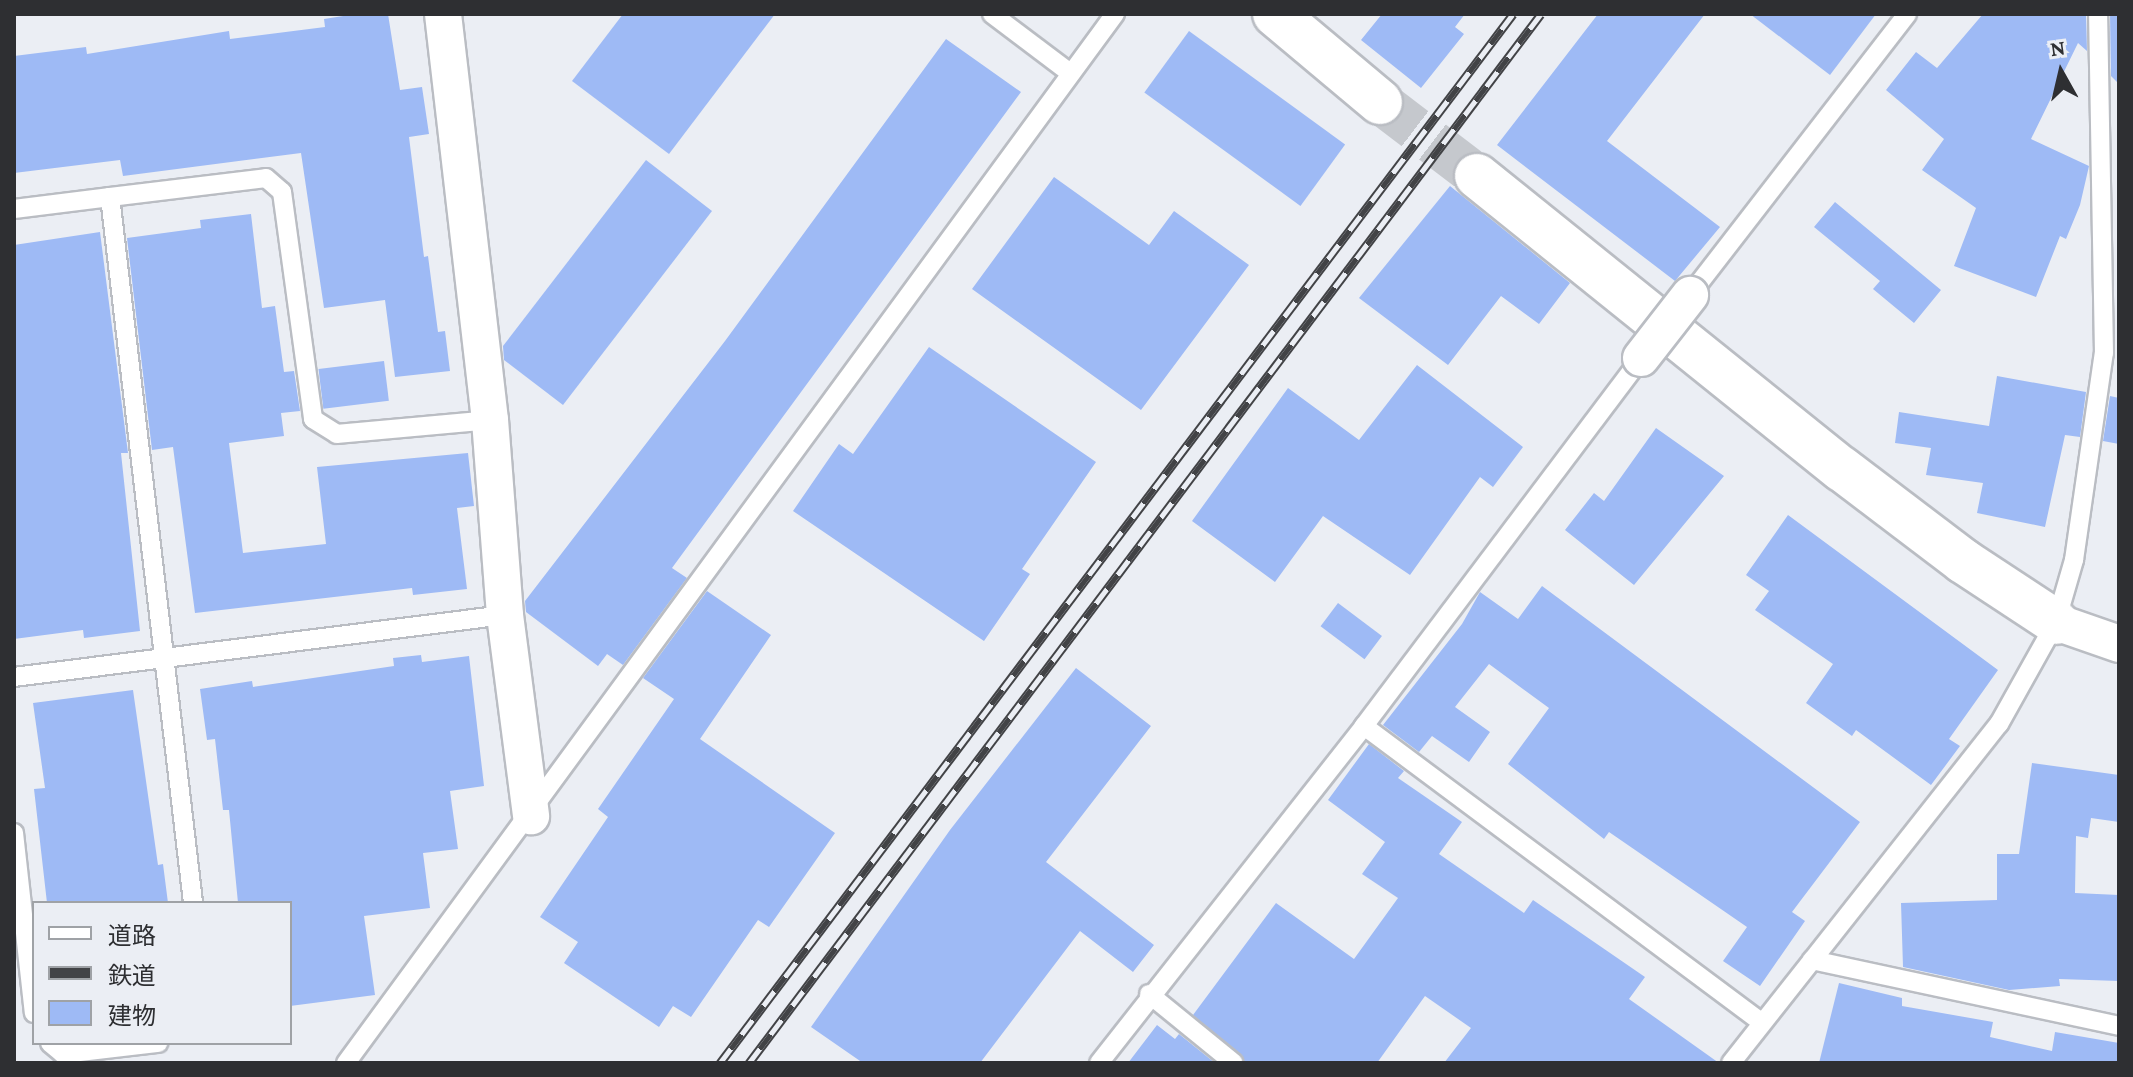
<!DOCTYPE html>
<html>
<head>
<meta charset="utf-8">
<style>
  body { margin:0 }
  #map { position:relative; width:2133px; height:1077px; overflow:hidden; background:#ebeef4; font-family:"Crimson Pro","Noto Sans JP",serif }
  div>[style] { position:absolute }
  .building>* { inset:0; background:#9ebaf5; transform-origin:0 0 }
  .secondary-tunnel>* { height:44px; margin-top:-22px; transform-origin:0; background:repeating-linear-gradient(90deg,#c5c8cd 0 44px,transparent 0 66px) }
  .roads { filter:drop-shadow(2px 0 #babdc3) drop-shadow(-2px 0 #babdc3) drop-shadow(0 2px #babdc3) drop-shadow(0 -2px #babdc3) }
  .lane>* { height:18px; margin:-9px; padding:0 9px; transform-origin:9px; border-radius:9px; background:#fff }
  .street>* { height:36px; margin:-18px; padding:0 18px; transform-origin:18px; border-radius:18px; background:#fff }
  .secondary>* { height:44px; margin:-22px; padding:0 22px; transform-origin:22px; border-radius:22px; background:#fff }
  .rail>* { height:9px; margin-top:-4.5px; transform-origin:0; background:repeating-linear-gradient(90deg,#ebeef4 0 18px,#424346 0 36px); box-sizing:border-box; border-block:2px solid #424346 }
  .bridges { filter:drop-shadow(2px 0 #babdc3) drop-shadow(-2px 0 #babdc3) drop-shadow(0 2px #babdc3) drop-shadow(0 -2px #babdc3) }
  .street-bridge>* { height:36px; margin:-18px; padding:0 18px; transform-origin:18px; border-radius:18px; background:#fff }
  span { translate:-50% -50%; white-space:nowrap; text-align:center; line-height:1.15; -webkit-text-stroke:8px #ebeef4; paint-order:stroke }
  .frame { position:absolute; inset:0; border:16px solid #2e2f32; pointer-events:none }
  .legend { position:absolute; left:32px; top:901px; width:260px; height:144px; box-sizing:border-box; background:#ebeef4; border:2px solid #9fa2a6; margin:0; padding:10px 14px; list-style:none; font-size:24px; color:#2e2f32 }
  .legend li { display:flex; align-items:center; gap:16px; height:40px }
  .legend b { width:40px; border:2px solid #9fa2a6 }
  .north { position:absolute; left:2021px; top:32px; width:80px; height:80px; -webkit-text-stroke:6px #ebeef4; paint-order:stroke; rotate:352deg; font-size:22px; font-weight:700; line-height:32px; text-align:center; color:#2e2f32 }
  .north::after { content:''; display:block; margin:auto; width:28px; height:36px; background:#2e2f32; clip-path:polygon(50% 0,100% 100%,50% 72%,0 100%) }
</style>
</head>
<body>
<div id="map">
  <div class="building">
    <div style="clip-path:polygon(356px 14px,388px 14px,400px 90px,422px 87px,429px 134px,409px 137px,424px 257px,428px 256px,438px 332px,445px 331px,450px 371px,395px 377px,385px 300px,324px 308px,301px 153px,123px 176px,120px 160px,14px 173px,14px 56px,86px 47px,87px 54px,229px 31px,230px 39px,325px 27px,324px 19px)"></div>
    <div style="clip-path:polygon(623px 14px,775px 14px,669px 154px,572px 81px)"></div>
    <div style="clip-path:polygon(1382px 14px,1465px 14px,1455px 27px,1464px 34px,1421px 88px,1361px 40px)"></div>
    <div style="clip-path:polygon(1598px 14px,1705px 14px,1607px 141px,1720px 227px,1675px 281px,1497px 145px)"></div>
    <div style="clip-path:polygon(1750px 14px,1876px 14px,1830px 75px)"></div>
    <div style="clip-path:polygon(1983px 14px,2086px 14px,2087px 51px,2078px 43px,2031px 139px,2089px 166px,2080px 205px,2066px 239px,2060px 236px,2036px 297px,1954px 266px,1976px 208px,1922px 170px,1944px 139px,1886px 90px,1916px 52px,1937px 68px)"></div>
    <div style="clip-path:polygon(2110px 14px,2119px 14px,2119px 84px,2111px 76px)"></div>
    <div style="left:1189px;top:31px;width:193px;height:76px;rotate:36deg"></div>
    <div style="clip-path:polygon(946px 39px,1021px 92px,672px 568px,687px 578px,623px 665px,607px 654px,598px 666px,526px 612px,525px 601px,725px 341px)"></div>
    <div style="clip-path:polygon(646px 160px,712px 211px,563px 405px,504px 360px,503px 346px)"></div>
    <div style="clip-path:polygon(1054px 177px,1149px 245px,1174px 211px,1249px 265px,1141px 410px,972px 289px)"></div>
    <div style="clip-path:polygon(1450px 186px,1570px 283px,1539px 324px,1501px 296px,1448px 365px,1359px 298px)"></div>
    <div style="clip-path:polygon(1835px 202px,1941px 290px,1914px 323px,1873px 289px,1880px 281px,1814px 227px)"></div>
    <div style="clip-path:polygon(251px 214px,262px 308px,275px 306px,284px 372px,294px 371px,300px 411px,281px 413px,284px 436px,229px 443px,243px 553px,326px 544px,317px 467px,468px 453px,474px 506px,457px 508px,467px 589px,413px 595px,412px 588px,195px 613px,173px 447px,152px 450px,127px 238px,201px 228px,200px 220px)"></div>
    <div style="clip-path:polygon(100px 232px,128px 453px,121px 453px,140px 631px,84px 638px,83px 630px,14px 639px,14px 245px)"></div>
    <div style="clip-path:polygon(929px 347px,1096px 462px,1022px 569px,1030px 574px,984px 641px,793px 511px,839px 444px,853px 454px)"></div>
    <div style="left:384px;top:361px;width:40px;height:66px;rotate:83deg"></div>
    <div style="clip-path:polygon(1417px 365px,1523px 447px,1493px 487px,1480px 477px,1410px 575px,1323px 516px,1275px 582px,1192px 521px,1288px 388px,1359px 440px)"></div>
    <div style="clip-path:polygon(1997px 376px,2086px 392px,2080px 437px,2065px 435px,2045px 527px,1977px 513px,1983px 483px,1926px 475px,1931px 448px,1895px 443px,1899px 412px,1989px 426px)"></div>
    <div style="clip-path:polygon(2110px 396px,2119px 398px,2119px 444px,2103px 441px)"></div>
    <div style="clip-path:polygon(1656px 428px,1724px 476px,1634px 585px,1565px 530px,1594px 493px,1604px 501px)"></div>
    <div style="clip-path:polygon(1788px 515px,1998px 670px,1949px 739px,1960px 746px,1931px 785px,1856px 730px,1852px 736px,1806px 703px,1833px 664px,1755px 610px,1769px 591px,1746px 575px)"></div>
    <div style="clip-path:polygon(1542px 586px,1860px 822px,1792px 912px,1805px 921px,1760px 986px,1723px 961px,1747px 927px,1609px 832px,1604px 839px,1508px 764px,1549px 708px,1489px 664px,1455px 707px,1490px 732px,1469px 762px,1432px 736px,1419px 752px,1383px 725px,1462px 624px,1480px 592px,1518px 619px)"></div>
    <div style="clip-path:polygon(707px 591px,771px 635px,700px 739px,835px 833px,769px 927px,758px 920px,691px 1017px,673px 1006px,659px 1027px,564px 963px,578px 942px,540px 917px,608px 817px,598px 809px,674px 699px,643px 678px)"></div>
    <div style="left:1338px;top:603px;width:55px;height:29px;rotate:37deg"></div>
    <div style="clip-path:polygon(421px 655px,422px 662px,469px 656px,484px 786px,450px 791px,458px 849px,423px 853px,430px 908px,364px 916px,375px 995px,290px 1006px,290px 903px,238px 903px,229px 810px,223px 810px,215px 739px,207px 740px,200px 689px,252px 681px,253px 687px,394px 666px,393px 658px)"></div>
    <div style="clip-path:polygon(1076px 668px,1151px 726px,1046px 862px,1154px 945px,1133px 972px,1080px 931px,980px 1063px,863px 1063px,811px 1027px,950px 830px)"></div>
    <div style="clip-path:polygon(133px 690px,158px 865px,163px 864px,168px 903px,47px 903px,34px 789px,45px 788px,33px 703px)"></div>
    <div style="clip-path:polygon(1369px 744px,1404px 771px,1398px 778px,1462px 822px,1439px 854px,1524px 913px,1533px 900px,1645px 977px,1629px 999px,1719px 1063px,1444px 1063px,1471px 1028px,1425px 996px,1377px 1063px,1246px 1063px,1193px 1015px,1276px 903px,1354px 959px,1398px 898px,1362px 874px,1385px 842px,1328px 800px)"></div>
    <div style="clip-path:polygon(2032px 763px,2119px 775px,2119px 822px,2091px 818px,2088px 838px,2076px 836px,2075px 893px,2119px 895px,2119px 981px,2059px 979px,2060px 986px,2009px 990px,1903px 967px,1901px 903px,1997px 900px,1997px 854px,2019px 854px)"></div>
    <div style="clip-path:polygon(1839px 983px,1902px 998px,1902px 1006px,1993px 1022px,1990px 1037px,2052px 1051px,2055px 1032px,2119px 1043px,2119px 1063px,1819px 1063px)"></div>
    <div style="clip-path:polygon(1157px 1025px,1175px 1039px,1179px 1034px,1215px 1063px,1128px 1063px)"></div>
  </div>
  <div class="secondary-tunnel">
    <div style="left:1380px;top:102px;width:122px;rotate:37.3deg"></div>
  </div>
  <div class="roads">
    <div class="lane">
      <div style="left:992px;top:14px;width:96px;rotate:37deg"></div>
      <div style="left:110px;top:197px;width:157px;rotate:-6.9deg"></div>
      <div style="left:266px;top:178px;width:21px;rotate:41deg"></div>
      <div style="left:282px;top:192px;width:229px;rotate:82.2deg"></div>
      <div style="left:313px;top:419px;width:28px;rotate:32deg"></div>
      <div style="left:337px;top:434px;width:154px;rotate:-5.2deg"></div>
      <div style="left:14px;top:209px;width:97px;rotate:-7.1deg"></div>
      <div style="left:110px;top:197px;width:711px;rotate:83.29deg"></div>
      <div style="left:1690px;top:295px;width:355px;rotate:-52.3deg"></div>
      <div style="left:14px;top:677px;width:495px;rotate:-7.2deg"></div>
      <div style="left:1364px;top:726px;width:494px;rotate:36.7deg"></div>
      <div style="left:14px;top:833px;width:181px;rotate:83.7deg"></div>
      <div style="left:1812px;top:960px;width:314px;rotate:12.1deg"></div>
      <div style="left:1149px;top:994px;width:109px;rotate:39.1deg"></div>
      <div style="left:50px;top:1043px;width:17px;rotate:40deg"></div>
      <div style="left:63px;top:1054px;width:96px;rotate:-6.6deg"></div>
      <div style="left:346px;top:1063px;width:1301px;rotate:-53.76deg"></div>
      <div style="left:1099px;top:1063px;width:429px;rotate:-51.8deg"></div>
      <div style="left:1364px;top:726px;width:461px;rotate:-53deg"></div>
      <div style="left:1731px;top:1063px;width:432px;rotate:-51.7deg"></div>
      <div style="left:1999px;top:724px;width:117px;rotate:-60.8deg"></div>
      <div style="left:2056px;top:622px;width:65px;rotate:-73.8deg"></div>
      <div style="left:2074px;top:560px;width:209px;rotate:-81.8deg"></div>
      <div style="left:2104px;top:353px;width:339px;rotate:-91deg"></div>
    </div>
    <div class="street">
      <div style="left:443px;top:14px;width:409px;rotate:83.4deg"></div>
      <div style="left:490px;top:420px;width:196px;rotate:85.6deg"></div>
      <div style="left:505px;top:615px;width:203px;rotate:82.6deg"></div>
      <div style="left:2056px;top:622px;width:67px;rotate:19.2deg"></div>
    </div>
    <div class="secondary">
      <div style="left:1275px;top:14px;width:137px;rotate:40deg"></div>
      <div style="left:1477px;top:176px;width:468px;rotate:38.8deg"></div>
      <div style="left:1842px;top:469px;width:152px;rotate:37.2deg"></div>
      <div style="left:1963px;top:561px;width:111px;rotate:33.3deg"></div>
    </div>
  </div>
  <div class="rail">
    <div style="left:720px;top:1063px;width:1315px;rotate:-52.91deg"></div>
    <div style="left:749px;top:1063px;width:1314px;rotate:-52.95deg"></div>
  </div>
  <div class="bridges">
    <div class="street-bridge">
      <div style="left:1641px;top:358px;width:80px;rotate:-52.1deg"></div>
    </div>
  </div>
  <div class="frame"></div>
  <ul class="legend">
  <li><b style="height:10px;background:#fff"></b>道路</li>
  <li><b style="height:10px;background:#424346"></b>鉄道</li>
  <li><b style="height:22px;background:#9ebaf5"></b>建物</li>
  </ul>
  <div class="north">N</div>
</div>
</body>
</html>
